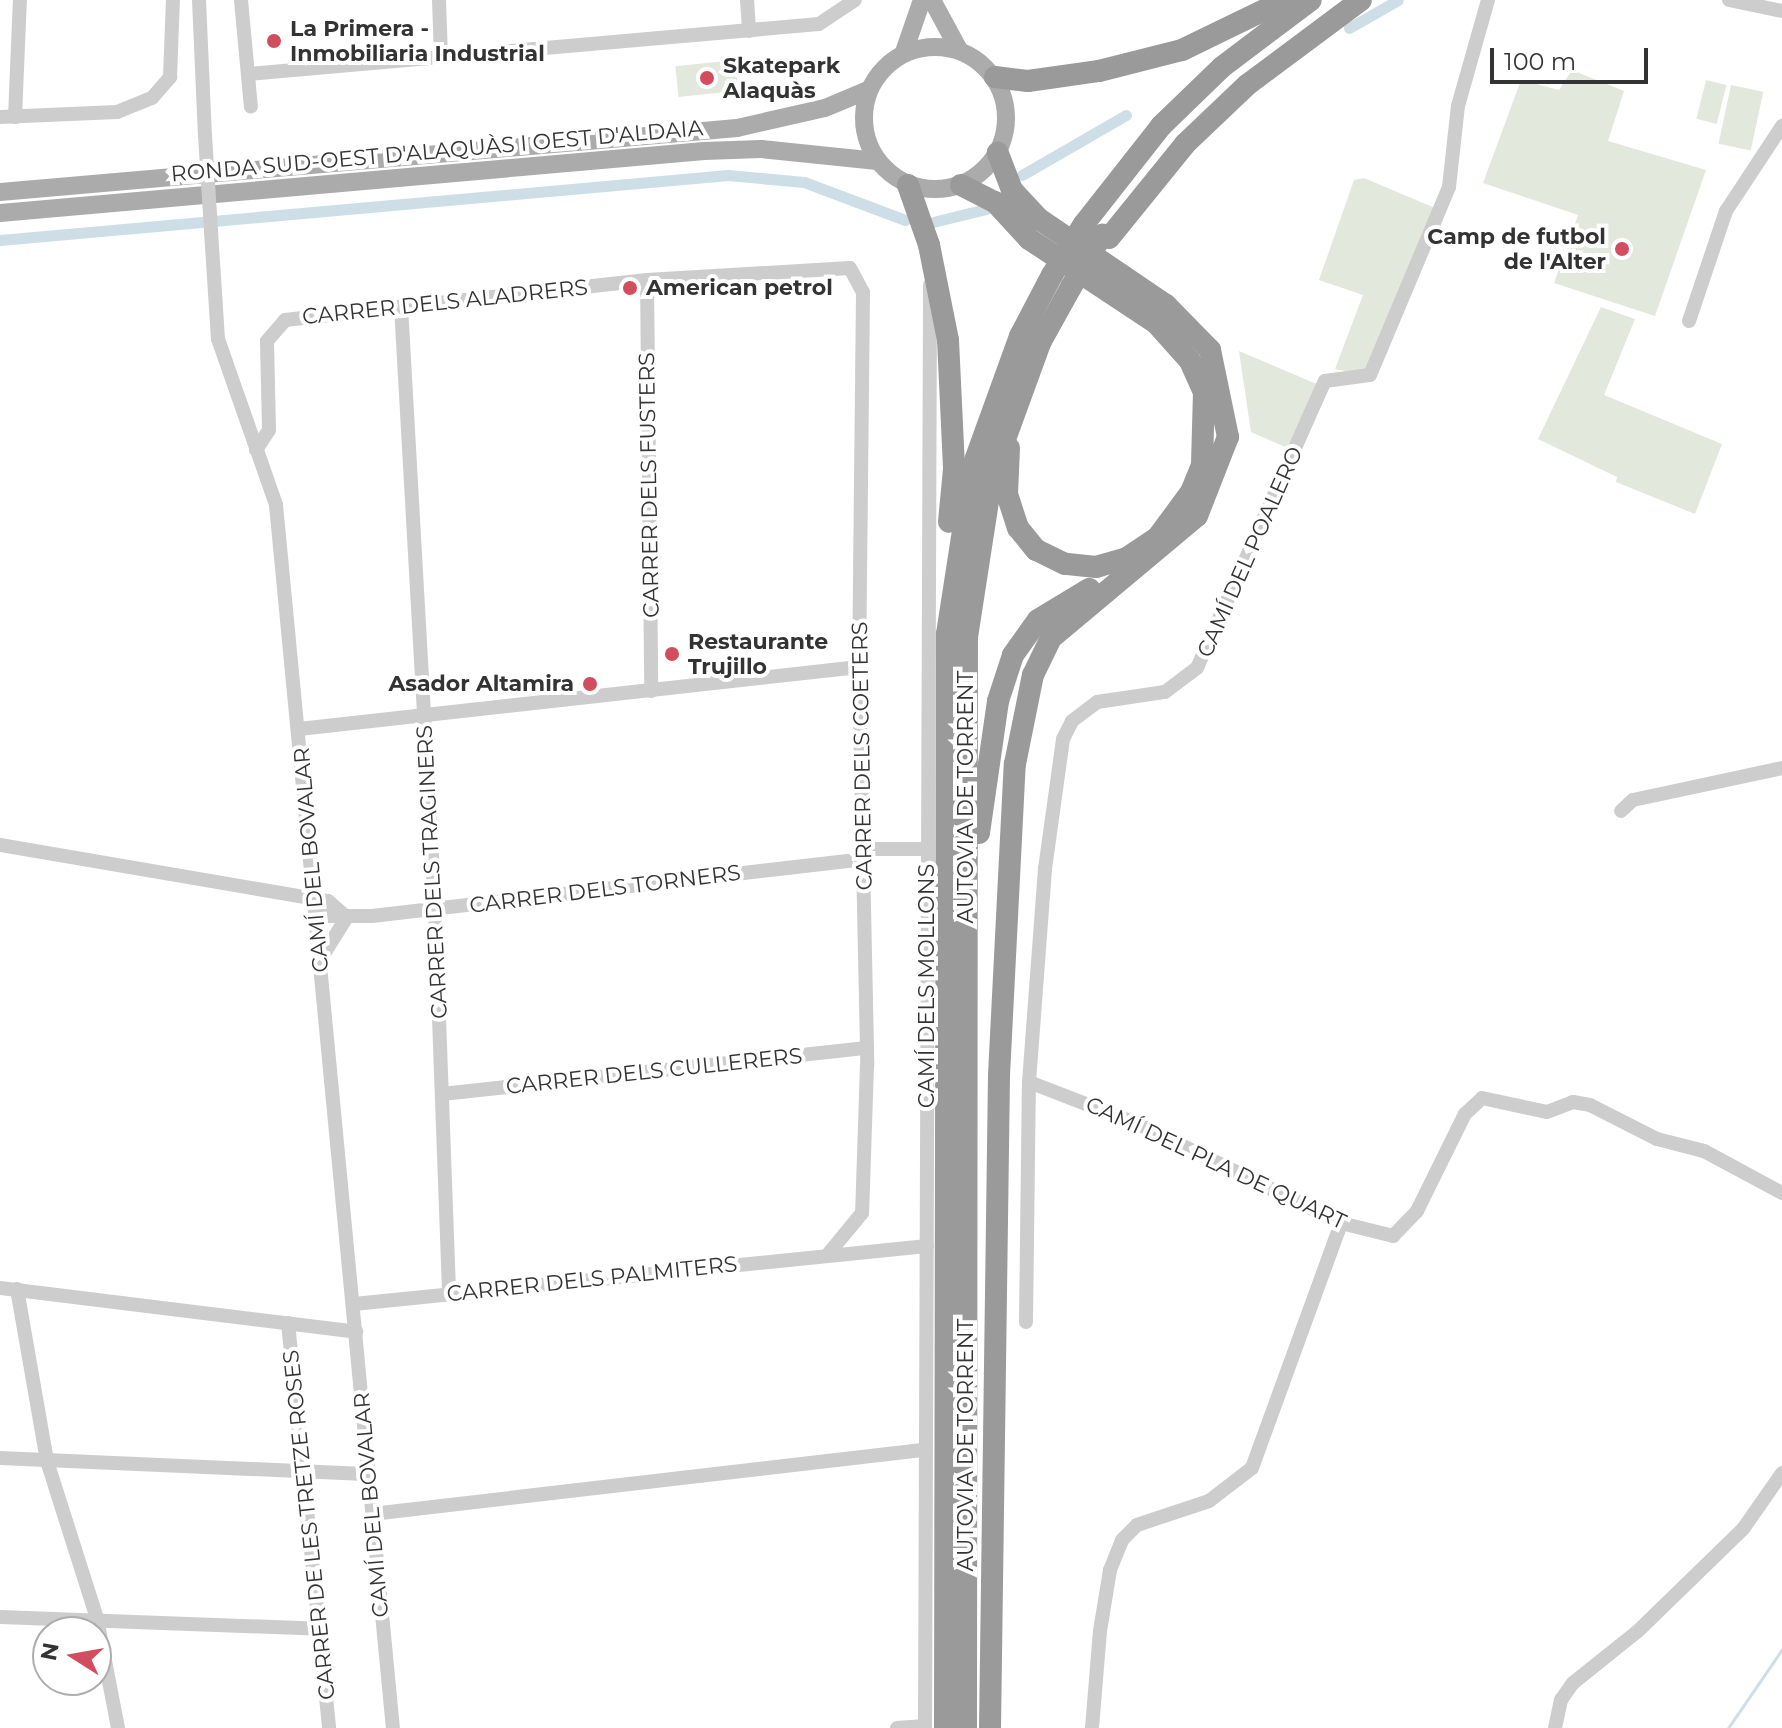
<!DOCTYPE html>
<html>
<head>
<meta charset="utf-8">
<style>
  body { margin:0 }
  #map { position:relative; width:1782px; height:1728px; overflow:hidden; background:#fff; font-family:Montserrat,sans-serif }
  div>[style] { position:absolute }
  .green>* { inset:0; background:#e3e8dd; transform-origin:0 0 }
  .stream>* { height:3px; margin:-1.5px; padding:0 1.5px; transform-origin:1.5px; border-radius:1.5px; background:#cddee6 }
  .canal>* { height:11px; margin:-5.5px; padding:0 5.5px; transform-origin:5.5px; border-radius:5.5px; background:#cddee6 }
  .minor>* { height:14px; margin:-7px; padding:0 7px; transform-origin:7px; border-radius:7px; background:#cdcdcd }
  .major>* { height:18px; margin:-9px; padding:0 9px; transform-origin:9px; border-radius:9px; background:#ababab }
  .major>.ring { margin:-9px; padding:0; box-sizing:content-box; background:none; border:18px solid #ababab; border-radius:50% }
  .highway>* { height:22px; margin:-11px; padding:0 11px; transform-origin:11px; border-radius:11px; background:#9a9a9a }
  .minor-bridge>* { height:14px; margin:-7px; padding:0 7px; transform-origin:7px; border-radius:7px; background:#cdcdcd }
  .highway-bridge>* { height:22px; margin:-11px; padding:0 11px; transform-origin:11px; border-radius:11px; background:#9a9a9a }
  .dots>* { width:22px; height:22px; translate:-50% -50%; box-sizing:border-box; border:4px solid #fff; border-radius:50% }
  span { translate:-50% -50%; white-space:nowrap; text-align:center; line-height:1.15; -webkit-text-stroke:8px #fff; paint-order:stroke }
  .poi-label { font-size:22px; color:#333; font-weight:700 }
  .left { translate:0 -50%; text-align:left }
  .right { translate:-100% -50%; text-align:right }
  .street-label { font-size:22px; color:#333 }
  .north { position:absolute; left:32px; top:1616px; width:80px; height:80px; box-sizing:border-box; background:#fff; border:2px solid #adadad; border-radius:50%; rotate:281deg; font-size:22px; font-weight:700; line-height:32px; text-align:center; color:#333 }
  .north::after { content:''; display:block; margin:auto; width:28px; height:36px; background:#d24d5d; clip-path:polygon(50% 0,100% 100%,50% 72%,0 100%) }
  .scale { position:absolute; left:1490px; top:48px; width:158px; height:36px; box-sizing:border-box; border:4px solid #333; border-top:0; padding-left:10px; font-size:24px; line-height:28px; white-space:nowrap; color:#333; -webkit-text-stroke:6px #fff; paint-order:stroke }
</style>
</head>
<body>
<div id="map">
  <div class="green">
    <div style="left:735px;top:60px;width:31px;height:60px;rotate:84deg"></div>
    <div style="clip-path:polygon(1572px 70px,1624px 91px,1608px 141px,1706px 170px,1655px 316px,1554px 283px,1578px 215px,1483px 183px,1521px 80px,1559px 90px)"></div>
    <div style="left:1706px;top:80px;width:21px;height:40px;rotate:14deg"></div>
    <div style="left:1731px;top:85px;width:33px;height:60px;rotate:12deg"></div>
    <div style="clip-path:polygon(1364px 178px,1435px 208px,1368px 368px,1355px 373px,1335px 369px,1363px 295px,1319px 280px,1354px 180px)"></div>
    <div style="clip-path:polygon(1601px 307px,1635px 319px,1604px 395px,1722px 444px,1695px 514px,1616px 482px,1617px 477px,1538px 439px)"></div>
    <div style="clip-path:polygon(1239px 351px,1319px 385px,1292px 450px,1251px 432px)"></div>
  </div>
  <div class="stream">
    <div style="left:1728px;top:1728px;width:96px;rotate:-55.6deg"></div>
  </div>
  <div class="canal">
    <div style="left:1349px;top:28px;width:56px;rotate:-29.7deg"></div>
    <div style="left:1022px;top:175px;width:120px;rotate:-30deg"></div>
    <div style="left:933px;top:222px;width:55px;rotate:-13.8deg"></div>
    <div style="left:0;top:240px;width:731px;rotate:-5.1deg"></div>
    <div style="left:728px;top:175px;width:76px;rotate:5.3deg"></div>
    <div style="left:804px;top:182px;width:108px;rotate:20.6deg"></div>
  </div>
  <div class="minor">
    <div style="left:199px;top:0;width:135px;rotate:87.5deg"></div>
    <div style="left:241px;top:0;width:107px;rotate:84.7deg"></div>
    <div style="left:439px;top:0;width:58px;rotate:88deg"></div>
    <div style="left:747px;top:0;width:31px;rotate:86deg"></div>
    <div style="left:1729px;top:0;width:54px;rotate:11.7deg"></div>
    <div style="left:248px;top:74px;width:573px;rotate:-5deg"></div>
    <div style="left:819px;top:24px;width:43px;rotate:-33.7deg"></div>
    <div style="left:0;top:117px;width:117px;rotate:-2.4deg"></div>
    <div style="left:117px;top:112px;width:38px;rotate:-22deg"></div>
    <div style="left:152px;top:98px;width:28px;rotate:-49deg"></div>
    <div style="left:170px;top:77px;width:77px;rotate:-87.8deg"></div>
    <div style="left:15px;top:117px;width:117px;rotate:-87.6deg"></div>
    <div style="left:211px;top:231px;width:108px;rotate:86.3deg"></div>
    <div style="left:218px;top:339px;width:176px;rotate:70.7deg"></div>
    <div style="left:276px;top:505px;width:1229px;rotate:84.54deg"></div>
    <div style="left:647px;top:280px;width:411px;rotate:89.4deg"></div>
    <div style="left:401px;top:306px;width:604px;rotate:86.77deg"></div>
    <div style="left:435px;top:909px;width:385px;rotate:87.9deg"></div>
    <div style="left:1689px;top:321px;width:116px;rotate:-71.4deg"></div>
    <div style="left:1726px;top:211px;width:102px;rotate:-56.6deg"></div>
    <div style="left:256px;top:450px;width:24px;rotate:-57deg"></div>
    <div style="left:269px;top:430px;width:89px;rotate:-91.3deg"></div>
    <div style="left:267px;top:341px;width:28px;rotate:-49deg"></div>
    <div style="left:285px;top:320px;width:364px;rotate:-6.3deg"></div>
    <div style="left:647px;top:280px;width:203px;rotate:-3.4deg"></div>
    <div style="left:850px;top:268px;width:27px;rotate:62deg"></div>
    <div style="left:863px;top:292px;width:375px;rotate:90.6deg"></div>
    <div style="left:859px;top:667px;width:398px;rotate:88.8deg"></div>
    <div style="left:867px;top:1065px;width:148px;rotate:91.9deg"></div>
    <div style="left:862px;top:1213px;width:52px;rotate:129.5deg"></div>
    <div style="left:299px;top:729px;width:563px;rotate:-6.32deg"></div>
    <div style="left:1621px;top:811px;width:16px;rotate:-43deg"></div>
    <div style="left:1633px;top:800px;width:152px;rotate:-12.1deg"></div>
    <div style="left:0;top:845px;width:333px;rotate:9.7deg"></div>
    <div style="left:328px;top:901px;width:23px;rotate:41deg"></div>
    <div style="left:863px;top:849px;width:63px"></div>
    <div style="left:315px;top:916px;width:57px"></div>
    <div style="left:372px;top:916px;width:494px;rotate:-6.6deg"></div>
    <div style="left:320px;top:960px;width:51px;rotate:-57.9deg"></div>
    <div style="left:1029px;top:1082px;width:117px;rotate:21.1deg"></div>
    <div style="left:1138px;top:1124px;width:226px;rotate:26deg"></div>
    <div style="left:1341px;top:1223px;width:54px;rotate:14deg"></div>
    <div style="left:1393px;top:1236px;width:35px;rotate:-46deg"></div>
    <div style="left:1417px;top:1211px;width:108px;rotate:-63.7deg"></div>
    <div style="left:1465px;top:1114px;width:23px;rotate:-43deg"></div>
    <div style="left:1482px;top:1098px;width:66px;rotate:12.2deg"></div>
    <div style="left:1547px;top:1112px;width:28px;rotate:-21deg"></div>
    <div style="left:1573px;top:1102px;width:17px;rotate:10deg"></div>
    <div style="left:1590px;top:1105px;width:75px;rotate:26.9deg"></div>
    <div style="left:1657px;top:1139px;width:49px;rotate:14.3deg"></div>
    <div style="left:1704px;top:1151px;width:89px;rotate:28.3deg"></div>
    <div style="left:442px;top:1094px;width:427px;rotate:-6.2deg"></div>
    <div style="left:0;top:1288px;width:359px;rotate:7deg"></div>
    <div style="left:17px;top:1289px;width:175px;rotate:80.1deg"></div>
    <div style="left:47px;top:1461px;width:166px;rotate:72.4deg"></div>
    <div style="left:97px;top:1619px;width:111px;rotate:79.1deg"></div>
    <div style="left:354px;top:1304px;width:576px;rotate:-5.78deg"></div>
    <div style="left:1026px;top:1322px;width:240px;rotate:-89.3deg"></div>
    <div style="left:1029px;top:1082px;width:214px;rotate:-85.7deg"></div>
    <div style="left:1045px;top:869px;width:131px;rotate:-82.1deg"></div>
    <div style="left:1063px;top:739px;width:20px;rotate:-63deg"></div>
    <div style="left:1072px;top:721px;width:31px;rotate:-37deg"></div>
    <div style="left:1097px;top:702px;width:69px;rotate:-8.4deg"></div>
    <div style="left:1165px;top:692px;width:40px;rotate:-37deg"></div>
    <div style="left:1197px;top:668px;width:314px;rotate:-66deg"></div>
    <div style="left:1325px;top:381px;width:45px;rotate:-7.6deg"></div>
    <div style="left:1370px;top:375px;width:204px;rotate:-67.2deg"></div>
    <div style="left:1449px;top:187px;width:81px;rotate:-83.7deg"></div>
    <div style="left:1458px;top:106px;width:110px;rotate:-74.2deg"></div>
    <div style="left:288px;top:1323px;width:407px;rotate:84.2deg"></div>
    <div style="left:0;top:1458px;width:365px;rotate:2.5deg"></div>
    <div style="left:372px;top:1514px;width:554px;rotate:-6.64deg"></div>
    <div style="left:0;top:1617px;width:320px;rotate:2.1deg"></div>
    <div style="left:897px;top:1728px;width:28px;rotate:-4deg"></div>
    <div style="left:925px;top:1728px;width:1443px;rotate:-89.8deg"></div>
    <div style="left:1092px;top:1728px;width:97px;rotate:-85.3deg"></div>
    <div style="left:1100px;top:1631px;width:62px;rotate:-80.7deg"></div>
    <div style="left:1110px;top:1570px;width:32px;rotate:-68deg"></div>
    <div style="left:1122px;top:1540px;width:21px;rotate:-45deg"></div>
    <div style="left:1137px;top:1525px;width:76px;rotate:-18.4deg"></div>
    <div style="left:1209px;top:1501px;width:54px;rotate:-37.5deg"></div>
    <div style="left:1252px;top:1468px;width:261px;rotate:-70deg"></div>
    <div style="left:1555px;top:1728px;width:29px;rotate:-78deg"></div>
    <div style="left:1561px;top:1700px;width:21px;rotate:-55deg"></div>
    <div style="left:1573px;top:1683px;width:83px;rotate:-38.7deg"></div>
    <div style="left:1638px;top:1631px;width:146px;rotate:-44.2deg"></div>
    <div style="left:1743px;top:1529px;width:68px;rotate:-55.1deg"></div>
  </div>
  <div class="major">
    <div style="left:932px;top:0;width:55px;rotate:61.6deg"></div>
    <div class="ring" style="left:864px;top:47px;width:124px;height:124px"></div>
    <div style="left:904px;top:52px;width:55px;rotate:-70.9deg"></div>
    <div style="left:0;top:192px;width:740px;rotate:-4.96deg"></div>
    <div style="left:737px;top:128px;width:90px;rotate:-12.8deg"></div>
    <div style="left:825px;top:108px;width:47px;rotate:-22.7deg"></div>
    <div style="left:0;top:213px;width:707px;rotate:-5.03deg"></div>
    <div style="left:704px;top:151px;width:57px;rotate:-2deg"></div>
    <div style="left:761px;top:149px;width:117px;rotate:5.9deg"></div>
  </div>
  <div class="highway">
    <div style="left:995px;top:77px;width:33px;rotate:7deg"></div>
    <div style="left:1028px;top:81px;width:72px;rotate:-8deg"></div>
    <div style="left:1099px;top:71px;width:86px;rotate:-14.2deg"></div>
    <div style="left:1182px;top:50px;width:114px;rotate:-25.9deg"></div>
    <div style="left:908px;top:185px;width:64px;rotate:70.7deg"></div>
    <div style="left:929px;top:245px;width:97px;rotate:78.7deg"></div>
    <div style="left:948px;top:340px;width:129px;rotate:87.3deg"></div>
    <div style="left:954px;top:469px;width:53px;rotate:95.4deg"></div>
    <div style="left:961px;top:185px;width:38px;rotate:27deg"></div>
    <div style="left:995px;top:202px;width:50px;rotate:47.4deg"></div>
    <div style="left:1029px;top:239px;width:152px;rotate:33.5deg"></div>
    <div style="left:1156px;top:323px;width:51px;rotate:48.2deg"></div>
    <div style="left:1190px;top:361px;width:34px;rotate:66deg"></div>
    <div style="left:1204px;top:392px;width:73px;rotate:91.6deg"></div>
    <div style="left:1202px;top:465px;width:29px;rotate:112deg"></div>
    <div style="left:1191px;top:492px;width:56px;rotate:126.3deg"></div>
    <div style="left:1158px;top:537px;width:37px;rotate:146deg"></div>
    <div style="left:1127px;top:558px;width:32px;rotate:164deg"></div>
    <div style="left:1096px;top:567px;width:31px;rotate:-174deg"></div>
    <div style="left:1065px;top:564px;width:32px;rotate:-154deg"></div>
    <div style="left:1036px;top:550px;width:28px;rotate:-129deg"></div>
    <div style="left:1018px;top:528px;width:36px;rotate:-108deg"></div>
    <div style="left:1007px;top:494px;width:46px;rotate:-87.5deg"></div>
    <div style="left:1084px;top:224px;width:125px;rotate:-51.8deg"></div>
    <div style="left:1161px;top:126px;width:85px;rotate:-44deg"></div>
    <div style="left:1222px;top:67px;width:111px;rotate:-37deg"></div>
    <div style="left:1109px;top:238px;width:121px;rotate:-51deg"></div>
    <div style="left:1185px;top:144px;width:86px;rotate:-43.6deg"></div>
    <div style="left:1247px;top:85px;width:142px;rotate:-36.7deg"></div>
    <div style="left:979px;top:833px;width:133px;rotate:-81.8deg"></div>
    <div style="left:998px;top:701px;width:48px;rotate:-71.9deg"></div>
    <div style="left:1013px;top:655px;width:43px;rotate:-54.5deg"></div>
    <div style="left:1038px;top:620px;width:60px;rotate:-31.3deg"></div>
    <div style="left:945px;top:1728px;width:1094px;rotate:-89.9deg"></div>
    <div style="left:947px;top:634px;width:170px;rotate:-81.2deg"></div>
    <div style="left:973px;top:466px;width:138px;rotate:-70.1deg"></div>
    <div style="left:1020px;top:336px;width:69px;rotate:-62.3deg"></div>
    <div style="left:966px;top:1728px;width:1091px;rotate:-89.95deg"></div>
    <div style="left:967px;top:637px;width:164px;rotate:-81.2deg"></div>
    <div style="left:992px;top:475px;width:140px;rotate:-70deg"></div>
    <div style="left:1040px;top:343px;width:64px;rotate:-61deg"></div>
    <div style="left:990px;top:1728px;width:653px;rotate:-89.21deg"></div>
    <div style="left:999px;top:1075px;width:311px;rotate:-87.1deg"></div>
    <div style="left:1015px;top:764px;width:91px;rotate:-78.6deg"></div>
    <div style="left:1033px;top:675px;width:41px;rotate:-64.1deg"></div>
    <div style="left:1051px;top:638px;width:190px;rotate:-39.9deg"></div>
    <div style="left:1197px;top:516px;width:85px;rotate:-68.6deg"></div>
    <div style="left:1228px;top:437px;width:89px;rotate:-101.7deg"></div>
    <div style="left:1210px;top:350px;width:63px;rotate:-134.4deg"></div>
    <div style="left:1166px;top:305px;width:153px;rotate:-145.9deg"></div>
    <div style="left:1039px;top:219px;width:40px;rotate:-133deg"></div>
    <div style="left:1012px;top:190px;width:40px;rotate:-111deg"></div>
  </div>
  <div class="minor-bridge">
    <div style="left:205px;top:135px;width:96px;rotate:86.4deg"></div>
  </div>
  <div class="highway-bridge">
    <div style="left:1052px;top:275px;width:60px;rotate:-57.9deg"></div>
    <div style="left:1071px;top:287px;width:61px;rotate:-59.2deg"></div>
  </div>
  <div class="dots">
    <div style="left:274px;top:41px;background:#d24d5d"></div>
    <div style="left:707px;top:78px;background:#d24d5d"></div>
    <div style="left:1622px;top:249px;background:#d24d5d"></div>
    <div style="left:630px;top:288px;background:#d24d5d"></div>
    <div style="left:672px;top:654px;background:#d24d5d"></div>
    <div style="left:590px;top:684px;background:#d24d5d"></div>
  </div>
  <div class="poi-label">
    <span class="left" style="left:290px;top:41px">La Primera -<br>Inmobiliaria Industrial</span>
    <span class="left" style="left:723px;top:78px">Skatepark<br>Alaquàs</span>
    <span class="right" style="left:1606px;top:249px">Camp de futbol<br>de l'Alter</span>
    <span class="left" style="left:646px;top:288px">American petrol</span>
    <span class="left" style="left:688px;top:654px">Restaurante<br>Trujillo</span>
    <span class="right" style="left:574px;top:684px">Asador Altamira</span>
  </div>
  <div class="street-label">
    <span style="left:437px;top:151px;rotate:-5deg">RONDA SUD-OEST D'ALAQUÀS I OEST D'ALDAIA</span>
    <span style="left:445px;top:302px;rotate:-6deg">CARRER DELS ALADRERS</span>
    <span style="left:649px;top:485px;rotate:-91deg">CARRER DELS FUSTERS</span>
    <span style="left:1250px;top:552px;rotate:-66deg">CAMÍ DEL POALERO</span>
    <span style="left:862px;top:756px;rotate:-91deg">CARRER DELS COETERS</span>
    <span style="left:966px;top:797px;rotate:-90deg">AUTOVIA DE TORRENT</span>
    <span style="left:311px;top:860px;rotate:-95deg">CAMÍ DEL BOVALAR</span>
    <span style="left:432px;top:872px;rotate:-93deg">CARRER DELS TRAGINERS</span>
    <span style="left:605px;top:889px;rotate:-7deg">CARRER DELS TORNERS</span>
    <span style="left:927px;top:986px;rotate:-90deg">CAMÍ DELS MOLLONS</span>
    <span style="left:654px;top:1071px;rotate:-6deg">CARRER DELS CULLERERS</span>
    <span style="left:1216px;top:1163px;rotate:25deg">CAMÍ DEL PLA DE QUART</span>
    <span style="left:592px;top:1279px;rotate:-6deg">CARRER DELS PALMITERS</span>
    <span style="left:966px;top:1445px;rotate:-90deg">AUTOVIA DE TORRENT</span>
    <span style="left:371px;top:1505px;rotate:-95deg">CAMÍ DEL BOVALAR</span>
    <span style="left:309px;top:1525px;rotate:-96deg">CARRER DE LES TRETZE ROSES</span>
  </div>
  <div class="north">N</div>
  <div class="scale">100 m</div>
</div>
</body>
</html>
